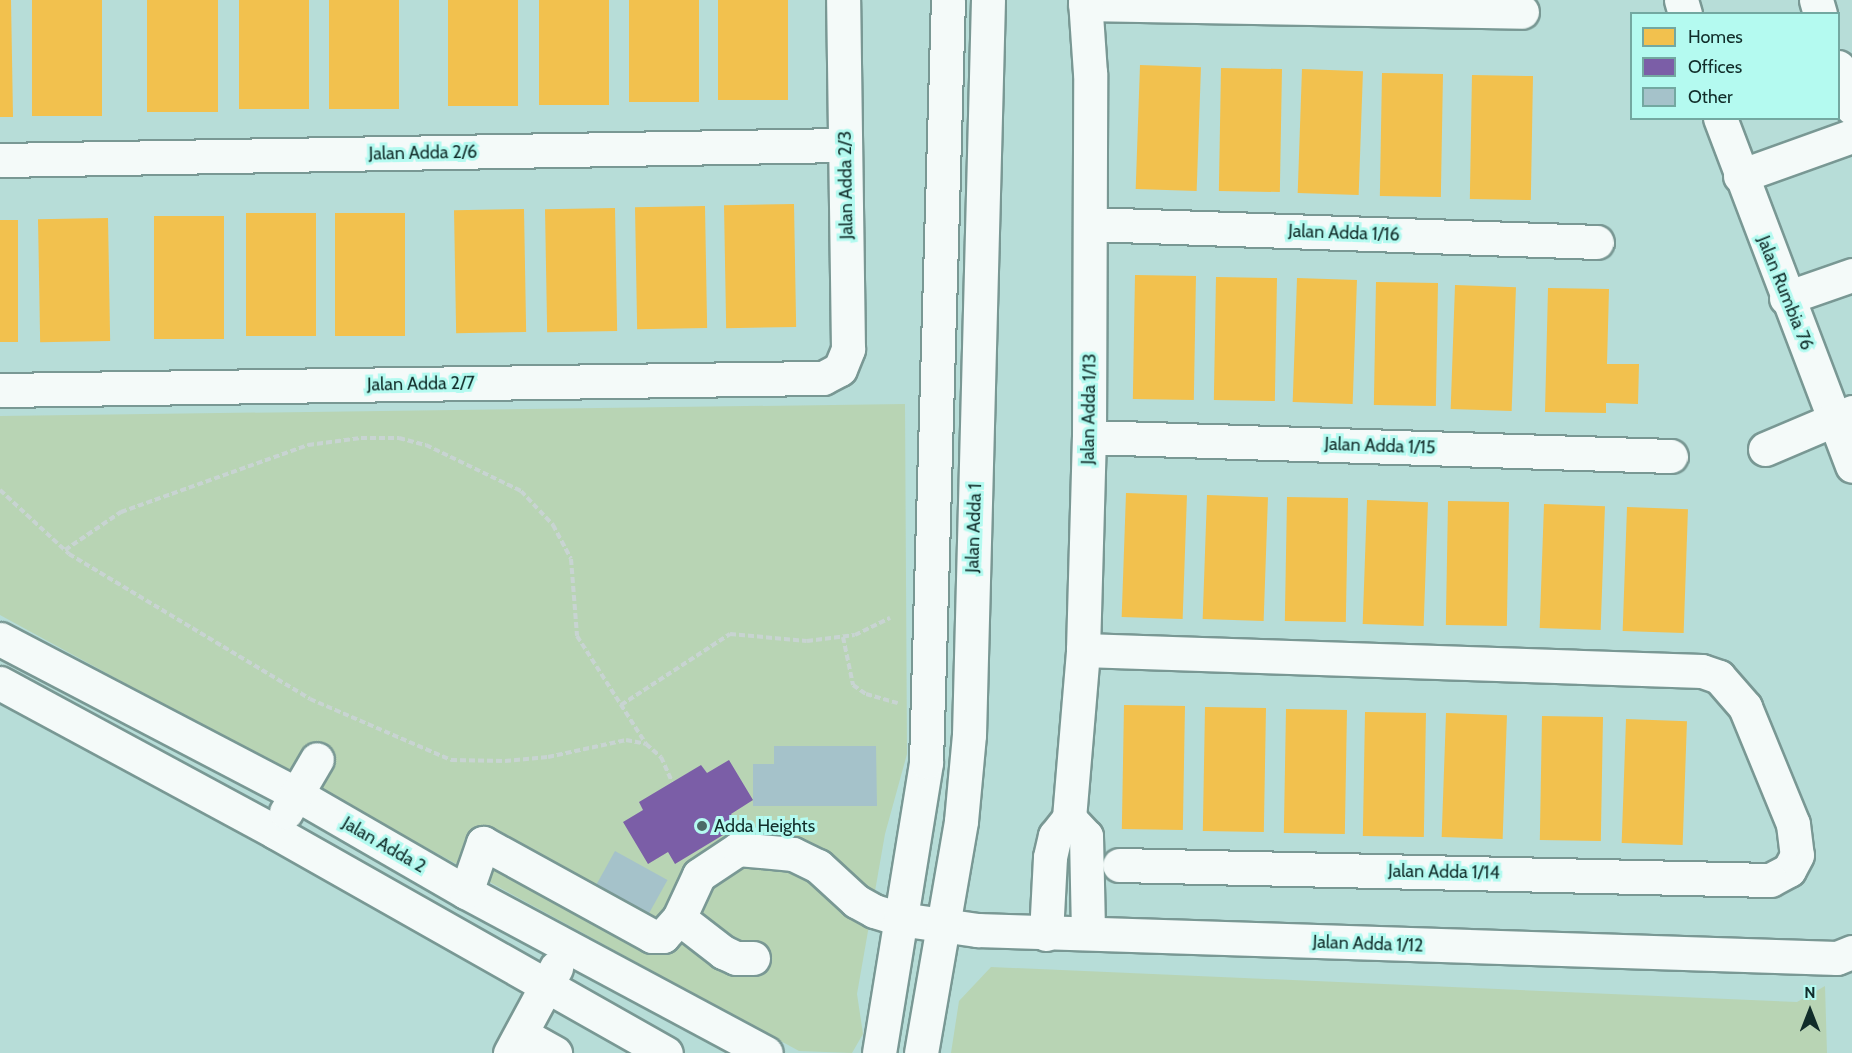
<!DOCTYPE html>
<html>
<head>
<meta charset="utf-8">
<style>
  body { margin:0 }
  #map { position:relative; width:1852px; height:1053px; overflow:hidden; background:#b7ddd8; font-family:Cabin,sans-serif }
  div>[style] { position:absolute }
  .green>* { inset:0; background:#b8d4b4 }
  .homes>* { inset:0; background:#f2c14e; transform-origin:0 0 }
  .offices>* { inset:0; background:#7b5ea7 }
  .building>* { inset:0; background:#a5c2ca; transform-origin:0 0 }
  .path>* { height:4px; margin-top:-2px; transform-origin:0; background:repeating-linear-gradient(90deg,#c8d4d2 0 6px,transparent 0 9px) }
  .roads { filter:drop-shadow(2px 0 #799894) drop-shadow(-2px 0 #799894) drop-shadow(0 2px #799894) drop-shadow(0 -2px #799894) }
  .minor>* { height:33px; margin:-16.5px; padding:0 16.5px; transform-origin:16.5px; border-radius:16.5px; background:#f4faf9 }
  .dots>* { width:16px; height:16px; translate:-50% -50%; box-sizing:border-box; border:3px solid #b4faf0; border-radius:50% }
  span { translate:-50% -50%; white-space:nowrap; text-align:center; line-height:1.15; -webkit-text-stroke:6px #b4faf0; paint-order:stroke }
  .street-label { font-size:18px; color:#112d2a }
  .poi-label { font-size:18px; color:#112d2a }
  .left { translate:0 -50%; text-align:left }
  .legend { position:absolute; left:1630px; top:12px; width:210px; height:108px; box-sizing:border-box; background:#b4faf0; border:2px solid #73a8a1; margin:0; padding:8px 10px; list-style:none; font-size:18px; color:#112d2a }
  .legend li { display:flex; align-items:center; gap:12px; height:30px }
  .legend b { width:30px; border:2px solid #73a8a1 }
  .north { position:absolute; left:1780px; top:981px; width:60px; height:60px; -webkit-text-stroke:4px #b4faf0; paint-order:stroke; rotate:0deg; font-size:16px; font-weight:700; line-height:24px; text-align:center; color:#112d2a }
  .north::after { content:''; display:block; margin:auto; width:21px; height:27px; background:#112d2a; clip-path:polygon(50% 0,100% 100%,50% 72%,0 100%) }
</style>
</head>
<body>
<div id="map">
  <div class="green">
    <div style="clip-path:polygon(905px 404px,907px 754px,885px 834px,857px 994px,863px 1034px,852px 1053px,799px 1051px,0 615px,0 416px)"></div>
    <div style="clip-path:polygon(991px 967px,1797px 1002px,1825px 986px,1827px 1053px,951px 1053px,959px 1001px)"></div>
  </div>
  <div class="homes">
    <div style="clip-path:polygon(0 0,11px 0,13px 117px,0 117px)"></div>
    <div style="left:32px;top:0;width:70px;height:116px"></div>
    <div style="left:147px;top:0;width:71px;height:112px"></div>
    <div style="left:239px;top:0;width:70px;height:109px"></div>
    <div style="left:329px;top:0;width:70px;height:109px"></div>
    <div style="left:448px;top:0;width:70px;height:106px"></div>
    <div style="left:539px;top:0;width:70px;height:105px"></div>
    <div style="left:629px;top:0;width:70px;height:102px"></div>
    <div style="left:718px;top:0;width:70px;height:100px"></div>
    <div style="left:1140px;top:65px;width:61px;height:124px;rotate:2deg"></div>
    <div style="left:1221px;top:68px;width:61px;height:123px;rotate:1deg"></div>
    <div style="left:1302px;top:69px;width:61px;height:124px;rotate:2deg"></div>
    <div style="left:1382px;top:73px;width:61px;height:123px;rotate:1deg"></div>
    <div style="left:1472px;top:75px;width:61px;height:124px;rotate:1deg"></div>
    <div style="left:794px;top:204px;width:123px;height:70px;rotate:89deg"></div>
    <div style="left:705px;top:206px;width:122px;height:70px;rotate:89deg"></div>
    <div style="left:615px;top:208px;width:123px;height:70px;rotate:89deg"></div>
    <div style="left:524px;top:209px;width:123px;height:70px;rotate:89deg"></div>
    <div style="left:316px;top:213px;width:123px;height:70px;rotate:90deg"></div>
    <div style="left:335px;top:213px;width:70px;height:123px"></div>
    <div style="left:224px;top:216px;width:123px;height:70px;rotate:90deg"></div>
    <div style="left:108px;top:218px;width:123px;height:70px;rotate:89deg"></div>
    <div style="left:0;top:220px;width:18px;height:122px"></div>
    <div style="left:1135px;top:275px;width:61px;height:124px;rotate:1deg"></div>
    <div style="left:1216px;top:277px;width:61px;height:123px;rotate:1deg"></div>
    <div style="left:1297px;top:278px;width:60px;height:124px;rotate:2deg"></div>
    <div style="left:1376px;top:282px;width:62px;height:123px;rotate:1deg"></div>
    <div style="left:1455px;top:285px;width:61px;height:124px;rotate:2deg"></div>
    <div style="clip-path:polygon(1548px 288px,1609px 289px,1607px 364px,1639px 364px,1638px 404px,1606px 403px,1606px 413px,1545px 412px)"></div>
    <div style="left:1126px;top:493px;width:61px;height:124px;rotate:2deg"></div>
    <div style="left:1207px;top:495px;width:61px;height:124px;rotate:2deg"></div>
    <div style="left:1287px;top:497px;width:61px;height:124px;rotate:1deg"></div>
    <div style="left:1367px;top:500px;width:61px;height:124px;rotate:2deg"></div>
    <div style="left:1448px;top:501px;width:61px;height:124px;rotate:1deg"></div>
    <div style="left:1544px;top:504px;width:61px;height:124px;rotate:2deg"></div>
    <div style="left:1627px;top:507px;width:61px;height:124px;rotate:2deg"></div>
    <div style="left:1124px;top:705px;width:61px;height:124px;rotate:1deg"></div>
    <div style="left:1205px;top:707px;width:61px;height:124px;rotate:1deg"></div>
    <div style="left:1286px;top:709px;width:61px;height:124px;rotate:1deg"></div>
    <div style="left:1365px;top:712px;width:61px;height:124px;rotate:1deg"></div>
    <div style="left:1446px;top:713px;width:61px;height:124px;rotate:2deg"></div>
    <div style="left:1542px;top:716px;width:61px;height:124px;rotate:1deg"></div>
    <div style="left:1626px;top:719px;width:61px;height:124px;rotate:2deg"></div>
  </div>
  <div class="offices">
    <div style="clip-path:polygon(729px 760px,753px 800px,731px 814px,738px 826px,675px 864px,668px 852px,648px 864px,623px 822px,643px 810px,639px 802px,701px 765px,707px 773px)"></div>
  </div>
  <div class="building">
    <div style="clip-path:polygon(774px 746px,876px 746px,877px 806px,753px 806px,753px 764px,774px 764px)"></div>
    <div style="left:615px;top:851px;width:60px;height:52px;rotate:29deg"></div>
  </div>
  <div class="path">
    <div style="left:0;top:490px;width:94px;rotate:42.8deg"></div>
    <div style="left:69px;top:554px;width:281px;rotate:31deg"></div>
    <div style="left:310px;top:699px;width:154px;rotate:23.4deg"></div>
    <div style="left:451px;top:760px;width:54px;rotate:1.1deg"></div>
    <div style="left:505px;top:761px;width:43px;rotate:-5.3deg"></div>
    <div style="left:548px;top:757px;width:80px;rotate:-12.3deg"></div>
    <div style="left:626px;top:740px;width:20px;rotate:11deg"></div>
    <div style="left:646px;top:744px;width:20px;rotate:41deg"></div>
    <div style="left:661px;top:757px;width:27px;rotate:66deg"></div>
    <div style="left:65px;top:550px;width:68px;rotate:-34.2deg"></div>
    <div style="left:121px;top:512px;width:199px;rotate:-19.7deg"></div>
    <div style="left:308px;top:445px;width:53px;rotate:-7.5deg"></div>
    <div style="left:361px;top:438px;width:38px"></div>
    <div style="left:399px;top:438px;width:28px;rotate:15deg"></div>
    <div style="left:426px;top:445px;width:106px;rotate:25.8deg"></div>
    <div style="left:521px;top:491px;width:47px;rotate:46.7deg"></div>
    <div style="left:553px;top:525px;width:38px;rotate:62deg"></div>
    <div style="left:571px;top:559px;width:77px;rotate:85.5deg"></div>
    <div style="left:577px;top:636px;width:128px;rotate:57.4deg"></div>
    <div style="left:843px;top:637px;width:49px;rotate:78.2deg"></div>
    <div style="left:853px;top:685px;width:16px;rotate:35deg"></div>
    <div style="left:866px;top:694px;width:33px;rotate:16deg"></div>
    <div style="left:621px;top:705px;width:130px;rotate:-33.1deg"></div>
    <div style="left:730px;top:634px;width:77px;rotate:5.2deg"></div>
    <div style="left:807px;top:641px;width:48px;rotate:-7.1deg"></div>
    <div style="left:855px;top:635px;width:39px;rotate:-26deg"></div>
  </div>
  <div class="roads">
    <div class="minor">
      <div style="left:1681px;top:0;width:15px;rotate:74deg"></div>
      <div style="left:1816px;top:0;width:15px;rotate:74deg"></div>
      <div style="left:1085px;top:4px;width:437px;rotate:1deg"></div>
      <div style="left:1838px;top:67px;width:43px;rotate:71.1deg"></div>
      <div style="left:1720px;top:118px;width:372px;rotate:69.2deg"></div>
      <div style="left:0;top:160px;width:845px;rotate:-1.02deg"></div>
      <div style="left:1740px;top:176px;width:119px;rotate:-19.7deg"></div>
      <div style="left:1090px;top:224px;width:507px;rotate:2.03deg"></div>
      <div style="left:1786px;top:298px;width:70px;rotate:-19.2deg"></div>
      <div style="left:0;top:390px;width:823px;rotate:-0.84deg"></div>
      <div style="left:823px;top:378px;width:19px;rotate:-28deg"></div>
      <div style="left:840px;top:369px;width:22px;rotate:-68deg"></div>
      <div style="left:848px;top:349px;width:349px;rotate:-90.8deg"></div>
      <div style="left:1089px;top:437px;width:582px;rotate:1.87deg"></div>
      <div style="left:1765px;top:449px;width:95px;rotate:-23deg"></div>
      <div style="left:0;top:639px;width:334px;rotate:27.6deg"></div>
      <div style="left:296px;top:794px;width:196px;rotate:30deg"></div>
      <div style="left:466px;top:892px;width:340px;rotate:28.2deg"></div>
      <div style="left:1083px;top:650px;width:619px;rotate:1.94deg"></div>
      <div style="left:1702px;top:671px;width:18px;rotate:19deg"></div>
      <div style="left:1719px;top:677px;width:40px;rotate:49deg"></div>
      <div style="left:1745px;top:707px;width:126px;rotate:67.7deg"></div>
      <div style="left:1793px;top:824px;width:31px;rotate:83deg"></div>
      <div style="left:1797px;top:855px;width:17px;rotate:118deg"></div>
      <div style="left:1789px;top:870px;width:21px;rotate:152deg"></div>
      <div style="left:1770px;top:880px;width:651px;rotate:-178.68deg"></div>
      <div style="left:0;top:683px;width:313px;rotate:28.4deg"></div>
      <div style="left:275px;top:832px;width:449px;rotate:29.5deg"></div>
      <div style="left:286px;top:812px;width:61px;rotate:-59.7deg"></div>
      <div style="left:1069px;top:818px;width:169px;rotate:-85.2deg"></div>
      <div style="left:1083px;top:650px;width:213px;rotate:-88.4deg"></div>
      <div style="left:1089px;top:437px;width:364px;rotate:-89.8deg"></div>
      <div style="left:1090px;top:73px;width:73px;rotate:-93.9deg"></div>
      <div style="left:1069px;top:818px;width:25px;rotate:47deg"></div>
      <div style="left:1086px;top:836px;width:97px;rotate:88.8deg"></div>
      <div style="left:466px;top:892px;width:52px;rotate:-70.9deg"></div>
      <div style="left:483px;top:843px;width:193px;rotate:28.8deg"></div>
      <div style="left:652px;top:936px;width:11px"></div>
      <div style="left:663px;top:936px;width:24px;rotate:-48deg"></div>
      <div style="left:679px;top:918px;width:47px;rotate:-65.1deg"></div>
      <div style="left:699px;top:875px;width:47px;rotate:-33.7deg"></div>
      <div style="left:738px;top:849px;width:55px;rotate:5.2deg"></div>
      <div style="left:793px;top:854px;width:28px;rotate:26deg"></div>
      <div style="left:818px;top:866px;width:52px;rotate:42.6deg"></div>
      <div style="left:856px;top:901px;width:21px;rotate:29deg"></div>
      <div style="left:874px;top:911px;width:27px;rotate:17deg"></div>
      <div style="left:900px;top:919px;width:78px;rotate:8.1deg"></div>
      <div style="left:977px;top:930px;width:860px;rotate:1.86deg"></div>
      <div style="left:1837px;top:958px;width:16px;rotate:-22deg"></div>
      <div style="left:679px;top:918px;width:56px;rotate:37.7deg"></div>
      <div style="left:723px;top:952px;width:14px;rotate:25deg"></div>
      <div style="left:736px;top:958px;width:17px"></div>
      <div style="left:1046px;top:934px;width:77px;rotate:-87deg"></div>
      <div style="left:1050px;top:857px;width:22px;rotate:-77deg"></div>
      <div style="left:1055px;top:836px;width:23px;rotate:-52deg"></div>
      <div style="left:521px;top:1034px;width:39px;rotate:29deg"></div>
      <div style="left:510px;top:1053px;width:97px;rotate:-61.6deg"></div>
      <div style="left:879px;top:1053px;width:295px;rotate:-80.8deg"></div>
      <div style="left:926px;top:762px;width:762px;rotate:-88.35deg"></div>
      <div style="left:921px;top:1053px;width:235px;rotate:-80.2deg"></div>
      <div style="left:961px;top:821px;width:86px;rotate:-84.7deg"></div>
      <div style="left:969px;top:735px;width:735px;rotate:-88.52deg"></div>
    </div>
  </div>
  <div class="dots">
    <div style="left:702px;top:826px;background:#4b6b67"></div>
  </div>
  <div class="street-label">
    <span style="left:423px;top:153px;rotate:-1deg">Jalan Adda 2/6</span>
    <span style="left:846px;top:185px;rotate:-91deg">Jalan Adda 2/3</span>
    <span style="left:1344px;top:233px;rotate:2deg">Jalan Adda 1/16</span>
    <span style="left:1785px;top:293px;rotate:68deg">Jalan Rumbia 76</span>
    <span style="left:421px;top:384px;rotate:-1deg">Jalan Adda 2/7</span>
    <span style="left:1089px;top:409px;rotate:-89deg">Jalan Adda 1/13</span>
    <span style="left:1380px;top:446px;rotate:2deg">Jalan Adda 1/15</span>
    <span style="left:974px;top:528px;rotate:-88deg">Jalan Adda 1</span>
    <span style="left:384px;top:845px;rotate:30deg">Jalan Adda 2</span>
    <span style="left:1444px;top:872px;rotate:1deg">Jalan Adda 1/14</span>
    <span style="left:1368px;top:944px;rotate:2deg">Jalan Adda 1/12</span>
  </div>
  <div class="poi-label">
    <span class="left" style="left:714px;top:826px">Adda Heights</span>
  </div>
  <ul class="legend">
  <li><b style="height:16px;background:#f2c14e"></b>Homes</li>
  <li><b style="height:16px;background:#7b5ea7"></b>Offices</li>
  <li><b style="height:16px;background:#a5c2ca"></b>Other</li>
  </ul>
  <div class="north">N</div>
</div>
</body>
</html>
